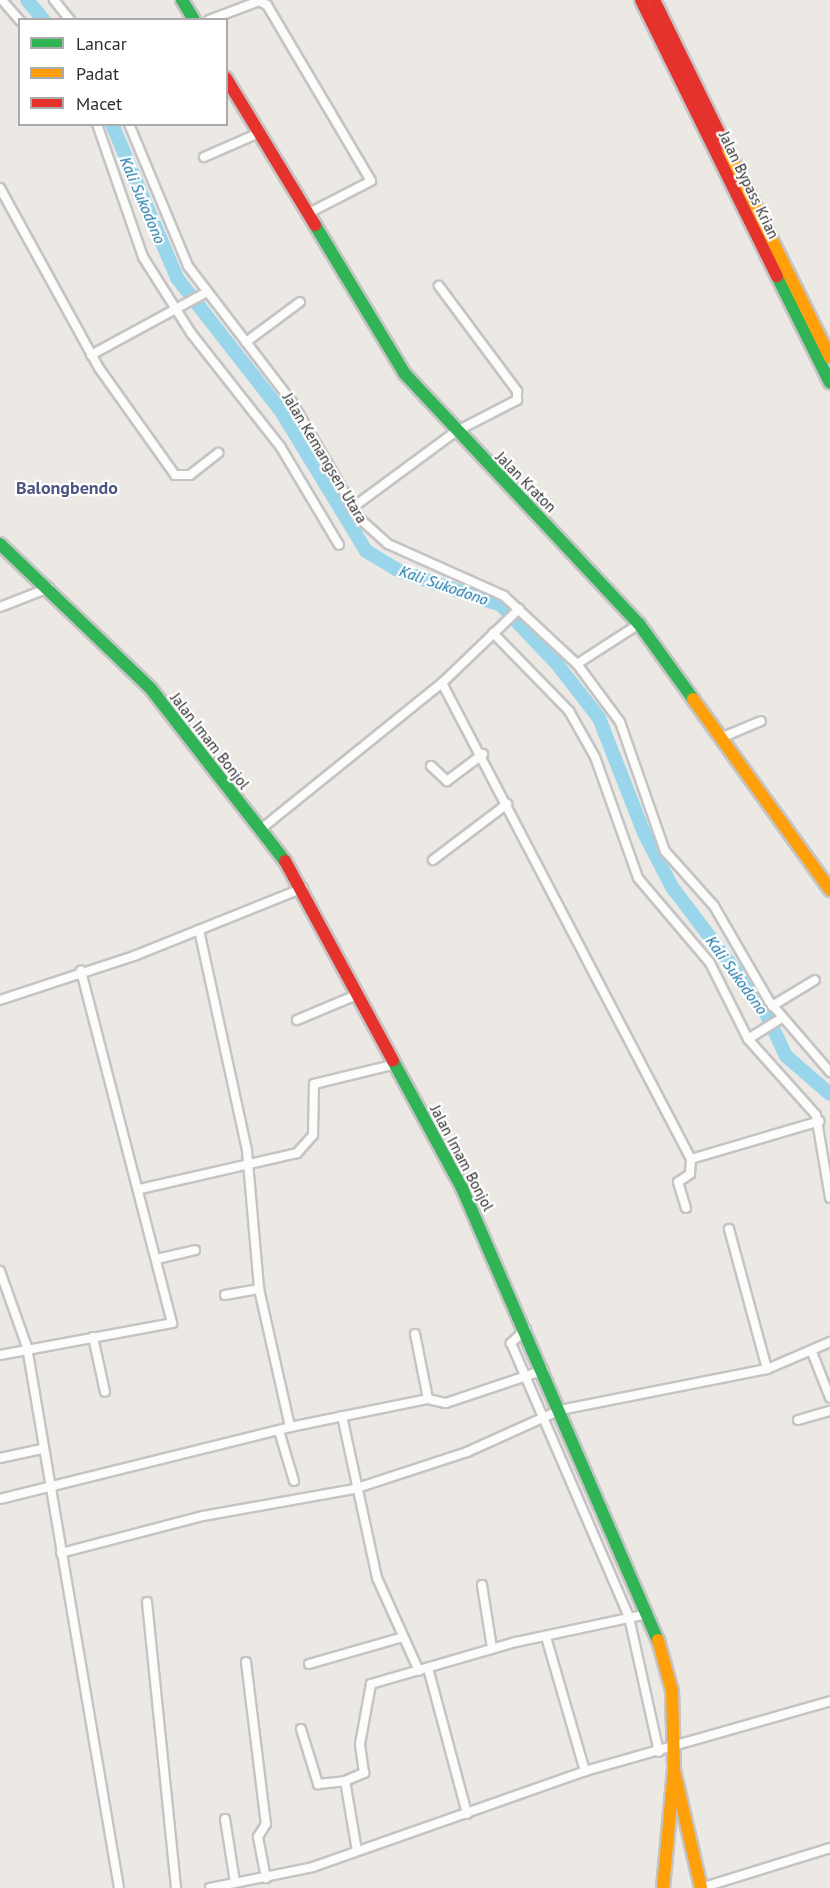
<!DOCTYPE html>
<html>
<head>
<meta charset="utf-8">
<style>
  body { margin:0 }
  #map { position:relative; width:830px; height:1888px; overflow:hidden; background:#ece8e4; font-family:"PT Sans",sans-serif }
  div>[style] { position:absolute }
  .river>* { height:14px; margin:-7px; padding:0 7px; transform-origin:7px; border-radius:7px; background:#99d6ec }
  .roads { filter:drop-shadow(2px 0 #c5c4c5) drop-shadow(-2px 0 #c5c4c5) drop-shadow(0 2px #c5c4c5) drop-shadow(0 -2px #c5c4c5) }
  .street>* { height:8px; margin:-4px; padding:0 4px; transform-origin:4px; border-radius:4px; background:#fcfcfb }
  .fast>* { height:12px; margin:-6px; padding:0 6px; transform-origin:6px; border-radius:6px; background:#30b455 }
  .slow>* { height:12px; margin:-6px; padding:0 6px; transform-origin:6px; border-radius:6px; background:#ff9f0a }
  .jam>* { height:12px; margin:-6px; padding:0 6px; transform-origin:6px; border-radius:6px; background:#e5322d }
  span { translate:-50% -50%; white-space:nowrap; text-align:center; line-height:1.15; -webkit-text-stroke:4.5px #fff; paint-order:stroke }
  .street-label { font-size:15px; color:#2e2e2e }
  .water-label { font-size:16px; color:#0d6fa3; font-style:italic }
  .quarter-label { font-size:18px; color:#4d5680; font-weight:700 }
  .legend { position:absolute; left:18px; top:18px; width:210px; height:108px; box-sizing:border-box; background:#fff; border:2px solid #ababab; margin:0; padding:8px 10px; list-style:none; font-size:18px; color:#2e2e2e }
  .legend li { display:flex; align-items:center; gap:12px; height:30px }
  .legend b { width:30px; border:2px solid #ababab }
</style>
</head>
<body>
<div id="map">
  <div class="river">
    <div style="left:27px;top:0;width:26px;rotate:50deg"></div>
    <div style="left:112px;top:124px;width:167px;rotate:67.1deg"></div>
    <div style="left:177px;top:278px;width:169px;rotate:52deg"></div>
    <div style="left:281px;top:411px;width:164px;rotate:58.7deg"></div>
    <div style="left:366px;top:551px;width:39px;rotate:31deg"></div>
    <div style="left:399px;top:571px;width:108px;rotate:18.4deg"></div>
    <div style="left:501px;top:605px;width:81px;rotate:46.5deg"></div>
    <div style="left:557px;top:664px;width:68px;rotate:52.1deg"></div>
    <div style="left:599px;top:718px;width:123px;rotate:68.6deg"></div>
    <div style="left:644px;top:833px;width:61px;rotate:62.6deg"></div>
    <div style="left:672px;top:887px;width:151px;rotate:52.8deg"></div>
    <div style="left:763px;top:1007px;width:54px;rotate:64.9deg"></div>
    <div style="left:786px;top:1056px;width:58px;rotate:40.8deg"></div>
  </div>
  <div class="roads">
    <div class="street">
      <div style="left:2px;top:0;width:28px;rotate:49deg"></div>
      <div style="left:54px;top:0;width:26px;rotate:51deg"></div>
      <div style="left:209px;top:20px;width:53px;rotate:-20.8deg"></div>
      <div style="left:259px;top:1px;width:9px;rotate:27deg"></div>
      <div style="left:267px;top:5px;width:204px;rotate:59.4deg"></div>
      <div style="left:371px;top:181px;width:72px;rotate:152.7deg"></div>
      <div style="left:97px;top:124px;width:141px;rotate:70.9deg"></div>
      <div style="left:143px;top:257px;width:90px;rotate:57.7deg"></div>
      <div style="left:191px;top:333px;width:144px;rotate:51.8deg"></div>
      <div style="left:280px;top:446px;width:115px;rotate:59.2deg"></div>
      <div style="left:129px;top:124px;width:154px;rotate:67.4deg"></div>
      <div style="left:188px;top:266px;width:171px;rotate:52.6deg"></div>
      <div style="left:292px;top:402px;width:134px;rotate:60deg"></div>
      <div style="left:359px;top:518px;width:39px;rotate:42deg"></div>
      <div style="left:388px;top:544px;width:127px;rotate:24.1deg"></div>
      <div style="left:504px;top:596px;width:100px;rotate:43deg"></div>
      <div style="left:577px;top:664px;width:72px;rotate:53.4deg"></div>
      <div style="left:620px;top:722px;width:137px;rotate:70.8deg"></div>
      <div style="left:665px;top:851px;width:74px;rotate:48.3deg"></div>
      <div style="left:714px;top:906px;width:110px;rotate:59.9deg"></div>
      <div style="left:769px;top:1001px;width:94px;rotate:49.3deg"></div>
      <div style="left:204px;top:157px;width:60px;rotate:-23.6deg"></div>
      <div style="left:0;top:188px;width:205px;rotate:61.2deg"></div>
      <div style="left:99px;top:368px;width:131px;rotate:54.6deg"></div>
      <div style="left:175px;top:475px;width:15px"></div>
      <div style="left:190px;top:475px;width:36px;rotate:-38deg"></div>
      <div style="left:246px;top:342px;width:67px;rotate:-36.5deg"></div>
      <div style="left:91px;top:355px;width:132px;rotate:-28.5deg"></div>
      <div style="left:352px;top:508px;width:128px;rotate:-36.4deg"></div>
      <div style="left:455px;top:432px;width:70px;rotate:-27.3deg"></div>
      <div style="left:517px;top:400px;width:9px;rotate:-90deg"></div>
      <div style="left:517px;top:391px;width:131px;rotate:-126.6deg"></div>
      <div style="left:0;top:607px;width:53px;rotate:-21.2deg"></div>
      <div style="left:493px;top:633px;width:109px;rotate:45.7deg"></div>
      <div style="left:569px;top:711px;width:53px;rotate:60.5deg"></div>
      <div style="left:595px;top:757px;width:128px;rotate:70.4deg"></div>
      <div style="left:638px;top:878px;width:111px;rotate:49.7deg"></div>
      <div style="left:710px;top:963px;width:85px;rotate:63.4deg"></div>
      <div style="left:748px;top:1039px;width:102px;rotate:48.2deg"></div>
      <div style="left:816px;top:1115px;width:84px;rotate:80.4deg"></div>
      <div style="left:577px;top:664px;width:74px;rotate:-32.8deg"></div>
      <div style="left:442px;top:683px;width:537px;rotate:62.39deg"></div>
      <div style="left:691px;top:1159px;width:15px;rotate:94deg"></div>
      <div style="left:690px;top:1174px;width:14px;rotate:146deg"></div>
      <div style="left:678px;top:1182px;width:27px;rotate:73deg"></div>
      <div style="left:723px;top:737px;width:41px;rotate:-22.8deg"></div>
      <div style="left:431px;top:766px;width:22px;rotate:43deg"></div>
      <div style="left:447px;top:781px;width:45px;rotate:-36.9deg"></div>
      <div style="left:261px;top:829px;width:233px;rotate:-38.9deg"></div>
      <div style="left:442px;top:683px;width:107px;rotate:-43.9deg"></div>
      <div style="left:433px;top:860px;width:93px;rotate:-37.1deg"></div>
      <div style="left:199px;top:930px;width:226px;rotate:77.7deg"></div>
      <div style="left:247px;top:1151px;width:139px;rotate:85deg"></div>
      <div style="left:259px;top:1289px;width:141px;rotate:77.3deg"></div>
      <div style="left:0;top:1000px;width:141px;rotate:-18.2deg"></div>
      <div style="left:134px;top:956px;width:182px;rotate:-21.9deg"></div>
      <div style="left:772px;top:1006px;width:50px;rotate:-31.2deg"></div>
      <div style="left:297px;top:1020px;width:67px;rotate:-22.8deg"></div>
      <div style="left:748px;top:1039px;width:40px;rotate:-32deg"></div>
      <div style="left:691px;top:1159px;width:134px;rotate:-16.4deg"></div>
      <div style="left:140px;top:1189px;width:161px;rotate:-12.9deg"></div>
      <div style="left:297px;top:1153px;width:24px;rotate:-48deg"></div>
      <div style="left:313px;top:1135px;width:51px;rotate:-88.9deg"></div>
      <div style="left:314px;top:1084px;width:84px;rotate:-13.7deg"></div>
      <div style="left:729px;top:1229px;width:145px;rotate:74.8deg"></div>
      <div style="left:157px;top:1259px;width:39px;rotate:-13deg"></div>
      <div style="left:0;top:1271px;width:81px;rotate:70.4deg"></div>
      <div style="left:27px;top:1347px;width:549px;rotate:80.35deg"></div>
      <div style="left:225px;top:1295px;width:35px;rotate:-10deg"></div>
      <div style="left:526px;top:1329px;width:21px;rotate:137deg"></div>
      <div style="left:511px;top:1343px;width:298px;rotate:66.7deg"></div>
      <div style="left:629px;top:1617px;width:138px;rotate:77.5deg"></div>
      <div style="left:415px;top:1334px;width:66px;rotate:78.7deg"></div>
      <div style="left:93px;top:1337px;width:56px;rotate:77.7deg"></div>
      <div style="left:812px;top:1352px;width:49px;rotate:68.6deg"></div>
      <div style="left:0;top:1355px;width:175px;rotate:-10.5deg"></div>
      <div style="left:172px;top:1323px;width:364px;rotate:-104.5deg"></div>
      <div style="left:342px;top:1416px;width:166px;rotate:77.8deg"></div>
      <div style="left:377px;top:1578px;width:102px;rotate:65.7deg"></div>
      <div style="left:798px;top:1420px;width:33px;rotate:-16deg"></div>
      <div style="left:279px;top:1431px;width:52px;rotate:73.3deg"></div>
      <div style="left:0;top:1458px;width:43px;rotate:-12.1deg"></div>
      <div style="left:0;top:1499px;width:299px;rotate:-13.9deg"></div>
      <div style="left:290px;top:1427px;width:141px;rotate:-11.5deg"></div>
      <div style="left:428px;top:1399px;width:18px;rotate:13deg"></div>
      <div style="left:446px;top:1403px;width:103px;rotate:-18.6deg"></div>
      <div style="left:61px;top:1553px;width:147px;rotate:-14.6deg"></div>
      <div style="left:203px;top:1516px;width:153px;rotate:-10.1deg"></div>
      <div style="left:354px;top:1489px;width:119px;rotate:-18.1deg"></div>
      <div style="left:467px;top:1452px;width:102px;rotate:-24.3deg"></div>
      <div style="left:560px;top:1410px;width:211px;rotate:-11.2deg"></div>
      <div style="left:767px;top:1369px;width:69px;rotate:-23.2deg"></div>
      <div style="left:482px;top:1585px;width:64px;rotate:81deg"></div>
      <div style="left:147px;top:1602px;width:287px;rotate:84.2deg"></div>
      <div style="left:546px;top:1637px;width:140px;rotate:73.8deg"></div>
      <div style="left:246px;top:1662px;width:163px;rotate:83deg"></div>
      <div style="left:266px;top:1824px;width:15px;rotate:122deg"></div>
      <div style="left:258px;top:1837px;width:42px;rotate:79deg"></div>
      <div style="left:309px;top:1664px;width:98px;rotate:-16deg"></div>
      <div style="left:428px;top:1668px;width:151px;rotate:75deg"></div>
      <div style="left:301px;top:1729px;width:58px;rotate:72.8deg"></div>
      <div style="left:318px;top:1784px;width:27px;rotate:-6deg"></div>
      <div style="left:225px;top:1819px;width:64px;rotate:81deg"></div>
      <div style="left:357px;top:1851px;width:71px;rotate:-99.7deg"></div>
      <div style="left:345px;top:1781px;width:21px;rotate:-23deg"></div>
      <div style="left:364px;top:1773px;width:29px;rotate:-98deg"></div>
      <div style="left:360px;top:1744px;width:61px;rotate:-79.6deg"></div>
      <div style="left:371px;top:1684px;width:151px;rotate:-16.2deg"></div>
      <div style="left:516px;top:1642px;width:135px;rotate:-12deg"></div>
      <div style="left:210px;top:1888px;width:105px;rotate:-11.5deg"></div>
      <div style="left:313px;top:1867px;width:288px;rotate:-19.4deg"></div>
      <div style="left:585px;top:1771px;width:255px;rotate:-15.9deg"></div>
      <div style="left:701px;top:1888px;width:135px;rotate:-17.2deg"></div>
    </div>
    <div class="fast">
      <div style="left:182px;top:0;width:23px;rotate:59deg"></div>
      <div style="left:315px;top:225px;width:174px;rotate:58.9deg"></div>
      <div style="left:405px;top:374px;width:342px;rotate:46.9deg"></div>
      <div style="left:639px;top:624px;width:92px;rotate:54.2deg"></div>
      <div style="left:777px;top:276px;width:119px;rotate:63.6deg"></div>
      <div style="left:0;top:544px;width:209px;rotate:43.8deg"></div>
      <div style="left:151px;top:689px;width:218px;rotate:52.1deg"></div>
      <div style="left:393px;top:1061px;width:145px;rotate:61.5deg"></div>
      <div style="left:462px;top:1188px;width:493px;rotate:66.6deg"></div>
    </div>
    <div class="slow">
      <div style="left:725px;top:145px;width:237px;rotate:63.7deg"></div>
      <div style="left:693px;top:699px;width:235px;rotate:54.3deg"></div>
      <div style="left:658px;top:1640px;width:53px;rotate:74.6deg"></div>
      <div style="left:672px;top:1691px;width:79px;rotate:88.5deg"></div>
      <div style="left:674px;top:1770px;width:121px;rotate:77.1deg"></div>
      <div style="left:663px;top:1888px;width:119px;rotate:-84.7deg"></div>
    </div>
    <div class="jam">
      <div style="left:641px;top:0;width:308px;rotate:63.8deg"></div>
      <div style="left:654px;top:0;width:161px;rotate:63.9deg"></div>
      <div style="left:226px;top:78px;width:172px;rotate:58.8deg"></div>
      <div style="left:285px;top:861px;width:227px;rotate:61.6deg"></div>
    </div>
  </div>
  <div class="street-label">
    <span style="left:749px;top:185px;rotate:64deg">Jalan Bypass Krian</span>
    <span style="left:325px;top:458px;rotate:59deg">Jalan Kemangsen Utara</span>
    <span style="left:526px;top:482px;rotate:45deg">Jalan Kraton</span>
    <span style="left:210px;top:741px;rotate:52deg">Jalan Imam Bonjol</span>
    <span style="left:462px;top:1158px;rotate:62deg">Jalan Imam Bonjol</span>
  </div>
  <div class="water-label">
    <span style="left:143px;top:200px;rotate:67deg">Kali Sukodono</span>
    <span style="left:444px;top:585px;rotate:19deg">Kali Sukodono</span>
    <span style="left:737px;top:975px;rotate:54deg">Kali Sukodono</span>
  </div>
  <div class="quarter-label">
    <span style="left:67px;top:488px">Balongbendo</span>
  </div>
  <ul class="legend">
  <li><b style="height:8px;background:#30b455"></b>Lancar</li>
  <li><b style="height:8px;background:#ff9f0a"></b>Padat</li>
  <li><b style="height:8px;background:#e5322d"></b>Macet</li>
  </ul>
</div>
</body>
</html>
